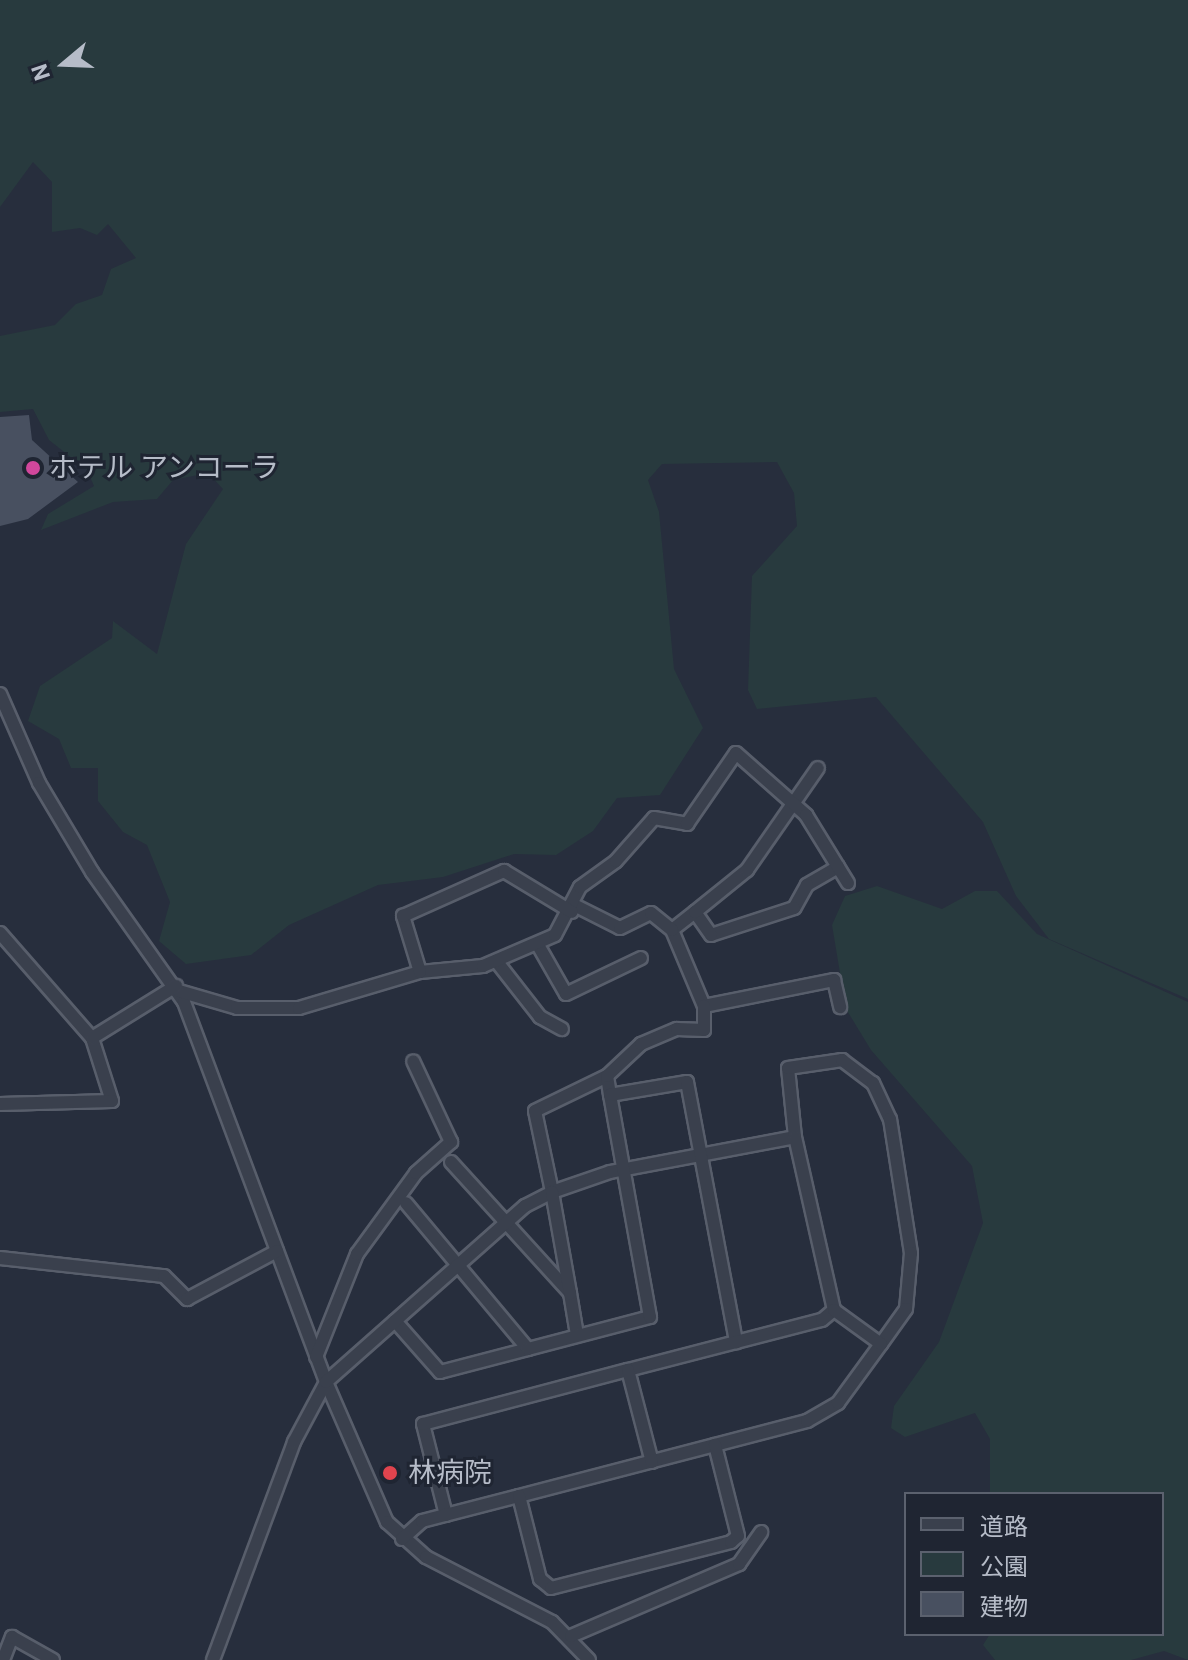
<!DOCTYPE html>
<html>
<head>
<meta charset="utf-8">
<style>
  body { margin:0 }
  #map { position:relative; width:1188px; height:1660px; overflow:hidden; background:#272e3d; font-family:Roboto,"Noto Sans JP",sans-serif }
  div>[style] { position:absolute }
  .green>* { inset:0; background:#283a3e }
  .building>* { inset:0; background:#485060 }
  .roads { filter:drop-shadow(2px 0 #585e6b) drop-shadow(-2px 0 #585e6b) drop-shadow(0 2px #585e6b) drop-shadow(0 -2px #585e6b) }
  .street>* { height:12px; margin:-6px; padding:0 6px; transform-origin:6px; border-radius:6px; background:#3a404d }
  .dots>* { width:22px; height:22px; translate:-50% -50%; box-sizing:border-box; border:4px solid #1f2532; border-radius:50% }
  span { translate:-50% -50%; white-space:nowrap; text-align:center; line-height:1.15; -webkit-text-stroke:6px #1f2532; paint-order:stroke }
  .poi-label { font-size:28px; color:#b6bcc8 }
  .left { translate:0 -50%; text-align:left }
  .legend { position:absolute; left:904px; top:1492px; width:260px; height:144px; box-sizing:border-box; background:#1f2532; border:2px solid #5b616e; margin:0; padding:10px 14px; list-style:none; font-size:24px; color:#b6bcc8 }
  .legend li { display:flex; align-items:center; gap:16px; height:40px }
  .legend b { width:40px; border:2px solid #5b616e }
  .north { position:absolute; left:24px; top:24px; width:80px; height:80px; -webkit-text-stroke:6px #1f2532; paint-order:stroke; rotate:251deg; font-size:22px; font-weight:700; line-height:32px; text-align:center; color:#b6bcc8 }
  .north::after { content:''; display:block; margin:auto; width:28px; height:36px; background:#b6bcc8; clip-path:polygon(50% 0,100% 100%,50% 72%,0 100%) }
</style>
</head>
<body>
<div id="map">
  <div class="green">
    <div style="clip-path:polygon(0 0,1188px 0,1188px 999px,1049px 939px,1016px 896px,983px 822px,876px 697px,757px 709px,748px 690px,752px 576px,797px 526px,794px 493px,777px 462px,662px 464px,648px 480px,659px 512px,674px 669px,703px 728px,660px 795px,617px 798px,593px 831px,556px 855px,514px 854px,443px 877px,378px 885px,289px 925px,251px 955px,186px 964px,159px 941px,170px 902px,147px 845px,123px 832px,98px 801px,98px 768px,71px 768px,59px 739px,28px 721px,40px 686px,112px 638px,113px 621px,157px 654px,186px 544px,223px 489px,208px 473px,173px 480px,157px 499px,113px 502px,41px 530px,48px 514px,94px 486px,87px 470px,49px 440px,33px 409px,0 412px,0 336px,55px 325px,76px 304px,102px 295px,111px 269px,136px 258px,108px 224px,97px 235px,80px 228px,52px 232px,52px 182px,33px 162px,0 207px)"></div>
    <div style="clip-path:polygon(877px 886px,942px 909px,975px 891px,997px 891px,1037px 934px,1188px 1002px,1188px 1660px,1164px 1651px,1131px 1660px,995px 1660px,983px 1645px,990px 1634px,1162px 1634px,1162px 1494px,990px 1494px,990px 1439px,975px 1413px,905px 1437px,891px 1428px,894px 1406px,939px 1342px,983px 1223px,972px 1166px,871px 1050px,846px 1009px,832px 925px,845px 896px)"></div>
  </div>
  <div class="building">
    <div style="clip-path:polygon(29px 415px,32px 440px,78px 482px,28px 519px,0 526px,0 417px)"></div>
  </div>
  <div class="roads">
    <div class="street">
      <div style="left:0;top:694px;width:97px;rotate:66.3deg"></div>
      <div style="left:39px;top:783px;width:104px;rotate:59.2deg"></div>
      <div style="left:92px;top:872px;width:159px;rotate:54.7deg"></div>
      <div style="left:184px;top:1002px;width:406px;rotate:69.5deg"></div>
      <div style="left:326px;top:1382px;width:153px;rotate:66.5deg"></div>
      <div style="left:387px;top:1522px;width:52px;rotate:41.9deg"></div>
      <div style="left:426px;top:1557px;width:142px;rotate:27.3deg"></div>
      <div style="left:552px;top:1622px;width:53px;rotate:45.8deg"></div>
      <div style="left:838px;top:867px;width:36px;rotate:150deg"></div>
      <div style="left:807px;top:885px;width:26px;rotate:119deg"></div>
      <div style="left:794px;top:908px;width:87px;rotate:162deg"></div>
      <div style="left:711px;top:935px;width:28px;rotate:-125deg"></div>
      <div style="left:695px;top:912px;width:29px;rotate:142deg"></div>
      <div style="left:672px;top:930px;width:82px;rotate:67.2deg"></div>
      <div style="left:704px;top:1006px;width:133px;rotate:-11.3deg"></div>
      <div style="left:834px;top:980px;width:28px;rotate:77deg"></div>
      <div style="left:574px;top:905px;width:51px;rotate:26.6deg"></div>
      <div style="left:620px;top:928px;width:34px;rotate:-26deg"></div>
      <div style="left:651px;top:913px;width:27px;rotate:39deg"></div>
      <div style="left:695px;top:912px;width:67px;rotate:-38.9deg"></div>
      <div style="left:747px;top:870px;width:124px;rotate:-55.2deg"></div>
      <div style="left:0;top:933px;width:140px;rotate:48.8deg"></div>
      <div style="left:92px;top:1038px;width:66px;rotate:72.4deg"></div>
      <div style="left:112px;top:1101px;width:112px;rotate:178.5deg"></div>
      <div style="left:538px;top:945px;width:56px;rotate:60.3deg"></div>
      <div style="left:566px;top:994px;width:83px;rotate:-25.6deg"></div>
      <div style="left:497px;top:962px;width:70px;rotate:52deg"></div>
      <div style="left:540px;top:1017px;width:25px;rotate:29deg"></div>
      <div style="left:420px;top:972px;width:63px;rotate:-5.4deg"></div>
      <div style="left:483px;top:966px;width:78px;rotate:-23.3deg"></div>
      <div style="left:555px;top:935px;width:54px;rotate:-62.5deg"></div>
      <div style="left:580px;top:887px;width:44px;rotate:-35.8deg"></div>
      <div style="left:616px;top:861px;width:57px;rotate:-48.5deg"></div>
      <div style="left:654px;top:818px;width:34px;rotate:10deg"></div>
      <div style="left:687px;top:824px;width:86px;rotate:-55.4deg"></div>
      <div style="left:736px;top:753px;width:94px;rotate:41.5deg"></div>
      <div style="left:806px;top:815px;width:80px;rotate:58.3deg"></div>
      <div style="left:179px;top:991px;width:60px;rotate:16.3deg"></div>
      <div style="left:237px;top:1008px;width:62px"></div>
      <div style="left:299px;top:1008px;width:126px;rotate:-16.6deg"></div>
      <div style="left:420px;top:972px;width:59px;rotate:-106.9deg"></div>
      <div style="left:403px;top:916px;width:111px;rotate:-24deg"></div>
      <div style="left:504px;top:871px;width:79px;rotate:31.1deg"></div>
      <div style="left:92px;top:1038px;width:99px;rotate:-31.8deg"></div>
      <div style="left:607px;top:1076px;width:80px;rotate:154.1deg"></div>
      <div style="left:535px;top:1111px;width:83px;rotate:78.1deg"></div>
      <div style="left:552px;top:1192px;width:61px;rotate:-19deg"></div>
      <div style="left:610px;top:1172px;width:188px;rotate:-10.7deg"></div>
      <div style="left:795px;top:1137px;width:69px;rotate:-95.8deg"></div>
      <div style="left:788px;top:1068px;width:55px;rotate:-8.4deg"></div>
      <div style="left:842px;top:1060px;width:39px;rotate:37deg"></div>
      <div style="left:873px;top:1083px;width:40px;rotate:65deg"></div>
      <div style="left:890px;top:1119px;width:136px;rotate:81.1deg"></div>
      <div style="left:911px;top:1253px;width:56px;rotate:95.1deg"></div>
      <div style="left:906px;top:1309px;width:43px;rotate:125.5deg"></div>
      <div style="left:610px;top:1095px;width:19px;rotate:-99deg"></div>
      <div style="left:607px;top:1076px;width:47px;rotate:-43.3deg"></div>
      <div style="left:641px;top:1044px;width:39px;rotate:-23deg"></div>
      <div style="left:677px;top:1029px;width:27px;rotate:2deg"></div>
      <div style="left:704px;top:1030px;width:24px;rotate:-90deg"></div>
      <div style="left:451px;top:1162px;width:177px;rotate:47.7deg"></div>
      <div style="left:570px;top:1293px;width:43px;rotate:80.5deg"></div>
      <div style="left:0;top:1258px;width:165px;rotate:6.3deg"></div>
      <div style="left:164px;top:1276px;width:33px;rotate:45deg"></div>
      <div style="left:187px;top:1299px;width:102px;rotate:-28.1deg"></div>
      <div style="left:395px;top:1321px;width:68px;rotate:48.6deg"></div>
      <div style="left:440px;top:1372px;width:91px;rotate:-14.6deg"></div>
      <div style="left:528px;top:1349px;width:190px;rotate:-129.9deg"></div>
      <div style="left:528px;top:1349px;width:126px;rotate:-14.7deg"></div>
      <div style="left:650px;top:1317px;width:226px;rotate:-100.2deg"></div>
      <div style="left:610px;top:1095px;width:78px;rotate:-9.6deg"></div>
      <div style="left:687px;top:1082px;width:265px;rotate:79.3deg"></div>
      <div style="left:316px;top:1357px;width:111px;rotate:-68.3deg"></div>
      <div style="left:357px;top:1254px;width:100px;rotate:-53.9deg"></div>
      <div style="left:416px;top:1173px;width:47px;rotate:-41.5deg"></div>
      <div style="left:451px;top:1142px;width:89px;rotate:-115.1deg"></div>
      <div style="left:628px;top:1370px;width:200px;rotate:-14.5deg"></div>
      <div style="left:822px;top:1320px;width:16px;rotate:-40deg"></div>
      <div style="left:834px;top:1310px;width:177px;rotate:-102.7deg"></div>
      <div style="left:519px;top:1496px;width:298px;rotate:-14.6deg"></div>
      <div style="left:807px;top:1421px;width:36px;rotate:-30deg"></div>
      <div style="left:838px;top:1403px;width:73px;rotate:-53.9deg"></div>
      <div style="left:881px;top:1344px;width:58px;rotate:-144.1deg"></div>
      <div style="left:446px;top:1515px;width:94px;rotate:-104.2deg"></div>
      <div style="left:423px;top:1424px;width:212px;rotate:-14.8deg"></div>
      <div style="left:628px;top:1370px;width:95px;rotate:75.4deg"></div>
      <div style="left:402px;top:1539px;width:27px;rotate:-42deg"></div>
      <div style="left:422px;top:1521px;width:100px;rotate:-14.5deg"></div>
      <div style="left:519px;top:1496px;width:86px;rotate:75.8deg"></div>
      <div style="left:540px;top:1579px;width:14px;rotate:39deg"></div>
      <div style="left:551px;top:1588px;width:186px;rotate:-14.3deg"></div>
      <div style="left:731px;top:1542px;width:9px;rotate:-41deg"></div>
      <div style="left:738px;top:1536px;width:94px;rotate:-104.2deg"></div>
      <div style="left:571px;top:1636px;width:183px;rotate:-23.2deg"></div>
      <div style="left:739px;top:1564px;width:39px;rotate:-55deg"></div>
      <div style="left:3px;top:1660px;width:25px;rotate:-69deg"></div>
      <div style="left:12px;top:1637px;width:47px;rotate:29.3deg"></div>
      <div style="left:213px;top:1660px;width:233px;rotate:-69.6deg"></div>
      <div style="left:294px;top:1442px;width:68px;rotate:-61.9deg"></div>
      <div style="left:326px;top:1382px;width:266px;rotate:-41.5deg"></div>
      <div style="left:525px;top:1206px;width:30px;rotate:-27deg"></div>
      <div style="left:552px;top:1192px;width:103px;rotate:79.9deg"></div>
    </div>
  </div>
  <div class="dots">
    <div style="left:33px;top:468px;background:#d1479c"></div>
    <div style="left:390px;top:1473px;background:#e0444e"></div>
  </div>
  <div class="poi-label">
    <span class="left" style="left:49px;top:468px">ホテル アンコーラ</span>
    <span class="left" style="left:408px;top:1473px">林病院</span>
  </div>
  <ul class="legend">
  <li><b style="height:10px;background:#3a404d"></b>道路</li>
  <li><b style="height:22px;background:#283a3e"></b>公園</li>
  <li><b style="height:22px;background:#485060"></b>建物</li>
  </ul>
  <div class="north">N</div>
</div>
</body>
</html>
